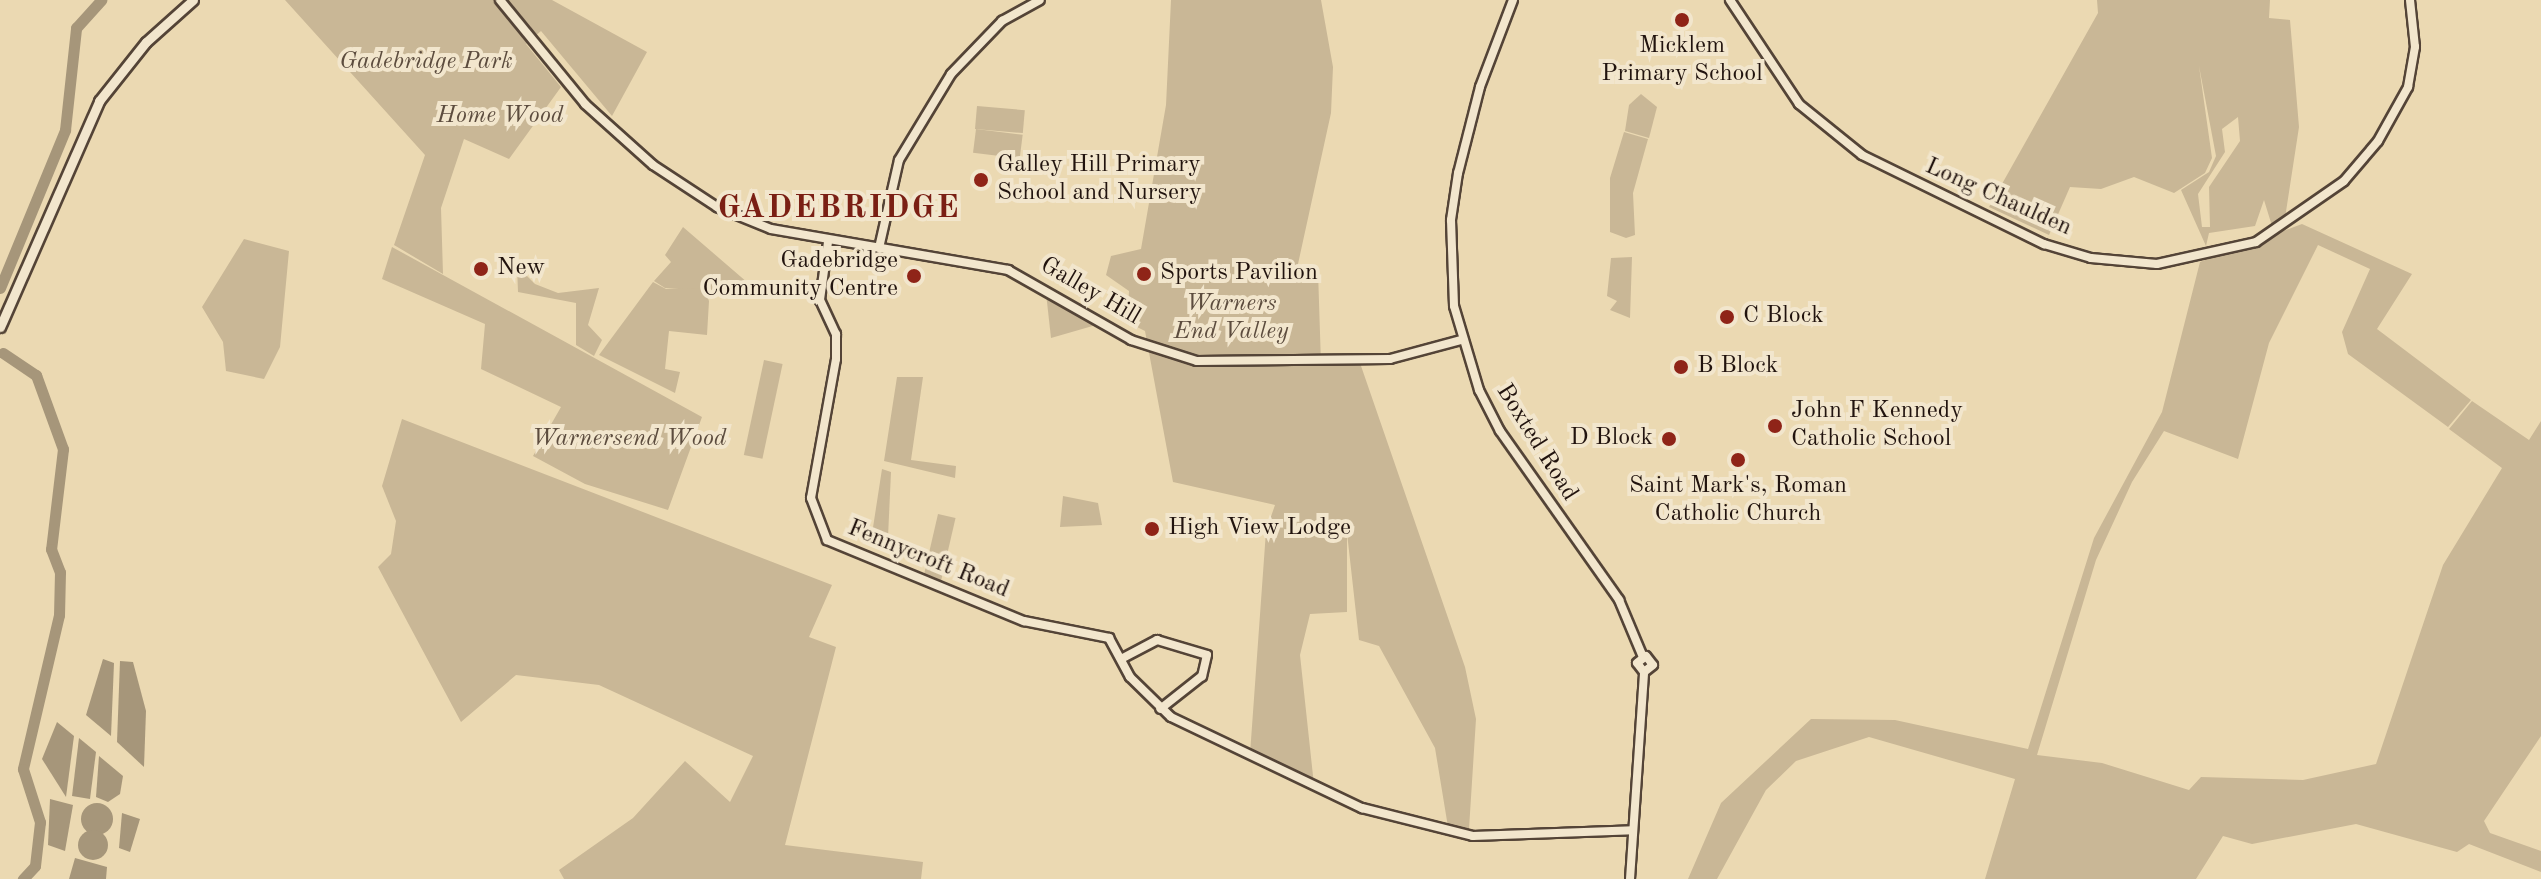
<!DOCTYPE html>
<html>
<head>
<meta charset="utf-8">
<style>
  body { margin:0 }
  #map { position:relative; width:2541px; height:879px; overflow:hidden; background:#ebd9b2; font-family:"Old Standard TT",serif }
  div>[style] { position:absolute }
  .green>* { inset:0; background:#c9b796; transform-origin:0 0 }
  .water>* { inset:0; background:#a6967a }
  .round { border-radius:50% }
  .river>* { height:11px; margin:-5.5px; padding:0 5.5px; transform-origin:5.5px; border-radius:5.5px; background:#a6967a }
  .roads { filter:drop-shadow(2px 0 #544437) drop-shadow(-2px 0 #544437) drop-shadow(0 2px #544437) drop-shadow(0 -2px #544437) }
  .tertiary>* { height:8px; margin:-4px; padding:0 4px; transform-origin:4px; border-radius:4px; background:#f2e6cd }
  .secondary>* { height:9px; margin:-4.5px; padding:0 4.5px; transform-origin:4.5px; border-radius:4.5px; background:#f2e6cd }
  .dots>* { width:22px; height:22px; translate:-50% -50%; box-sizing:border-box; border:4px solid #f2e6cd; border-radius:50% }
  span { translate:-50% -50%; white-space:nowrap; text-align:center; line-height:1.15; -webkit-text-stroke:8px #f2e6cd; paint-order:stroke }
  .poi-label { font-size:24px; color:#21130e }
  .left { translate:0 -50%; text-align:left }
  .right { translate:-100% -50%; text-align:right }
  .park-label { font-size:24px; color:#5c4c3e; font-style:italic }
  .street-label { font-size:24px; color:#21130e }
  .district-label { font-size:32px; color:#7a1f14; font-weight:700; letter-spacing:2px }
</style>
</head>
<body>
<div id="map">
  <div class="green">
    <div style="clip-path:polygon(285px 0,552px 0,647px 52px,612px 116px,541px 31px,526px 44px,561px 87px,509px 159px,464px 139px,441px 208px,443px 274px,394px 245px,425px 155px)"></div>
    <div style="clip-path:polygon(1171px 0,1321px 0,1333px 67px,1331px 113px,1298px 264px,1318px 271px,1321px 364px,1360px 363px,1465px 667px,1476px 719px,1469px 829px,1448px 827px,1435px 748px,1379px 646px,1359px 640px,1347px 533px,1347px 612px,1310px 614px,1300px 655px,1314px 785px,1250px 754px,1266px 531px,1275px 505px,1173px 482px,1145px 331px,1127px 322px,1129px 291px,1106px 275px,1111px 256px,1141px 249px,1166px 105px)"></div>
    <div style="clip-path:polygon(evenodd,2097px 0,2270px 0,2269px 18px,2290px 20px,2299px 127px,2285px 218px,2272px 226px,2264px 200px,2255px 226px,2209px 233px,2206px 246px,2181px 190px,2209px 172px,2216px 156px,2199px 66px,2212px 158px,2205px 173px,2174px 193px,2134px 177px,2101px 189px,2070px 187px,2049px 235px,1989px 207px,2098px 13px,2097px 0,2238px 117px,2240px 141px,2209px 187px,2210px 227px,2202px 227px,2198px 194px,2225px 152px,2222px 129px,2238px 117px)"></div>
    <div style="clip-path:polygon(1641px 94px,1657px 107px,1649px 138px,1625px 131px,1629px 105px)"></div>
    <div style="left:977px;top:106px;width:48px;height:23px;rotate:5deg"></div>
    <div style="left:976px;top:129px;width:47px;height:24px;rotate:7deg"></div>
    <div style="clip-path:polygon(1624px 132px,1648px 139px,1633px 193px,1635px 235px,1626px 238px,1610px 232px,1610px 178px)"></div>
    <div style="clip-path:polygon(2302px 224px,2412px 274px,2377px 329px,2471px 400px,2448px 427px,2348px 354px,2342px 332px,2370px 269px,2318px 245px,2269px 343px,2238px 459px,2164px 431px,2132px 482px,2096px 560px,2037px 755px,2102px 763px,2189px 790px,2201px 777px,2303px 780px,2376px 764px,2443px 565px,2502px 468px,2449px 429px,2472px 401px,2529px 440px,2541px 421px,2541px 736px,2484px 821px,2490px 833px,2541px 851px,2541px 872px,2469px 844px,2457px 852px,2356px 824px,2252px 844px,2223px 836px,2196px 879px,1985px 879px,2015px 779px,1869px 737px,1796px 761px,1766px 790px,1717px 879px,1688px 879px,1721px 803px,1811px 719px,1895px 720px,2028px 749px,2094px 538px,2162px 412px,2200px 262px)"></div>
    <div style="clip-path:polygon(683px 227px,748px 283px,748px 294px,665px 288px,654px 281px,671px 262px,665px 255px)"></div>
    <div style="clip-path:polygon(244px 239px,289px 251px,280px 347px,264px 379px,226px 371px,223px 342px,202px 307px)"></div>
    <div style="clip-path:polygon(392px 247px,702px 417px,668px 510px,585px 484px,533px 456px,561px 407px,481px 369px,485px 324px,382px 279px)"></div>
    <div style="clip-path:polygon(1632px 257px,1630px 318px,1610px 310px,1617px 301px,1607px 296px,1611px 258px)"></div>
    <div style="clip-path:polygon(517px 266px,535px 284px,558px 293px,599px 288px,588px 325px,602px 340px,594px 356px,576px 345px,576px 303px,518px 292px)"></div>
    <div style="clip-path:polygon(653px 282px,666px 289px,704px 288px,709px 301px,707px 335px,669px 331px,665px 369px,680px 372px,675px 393px,599px 355px)"></div>
    <div style="clip-path:polygon(1046px 293px,1096px 325px,1051px 338px)"></div>
    <div style="left:764px;top:360px;width:19px;height:97px;rotate:12deg"></div>
    <div style="clip-path:polygon(897px 377px,923px 377px,911px 460px,956px 466px,955px 478px,884px 461px)"></div>
    <div style="clip-path:polygon(402px 419px,832px 585px,809px 637px,836px 647px,785px 845px,923px 862px,921px 879px,564px 879px,559px 870px,633px 818px,685px 761px,730px 802px,753px 756px,599px 685px,516px 675px,461px 722px,378px 567px,391px 554px,396px 521px,382px 486px)"></div>
    <div style="clip-path:polygon(882px 469px,891px 472px,888px 537px,872px 534px)"></div>
    <div style="clip-path:polygon(1063px 496px,1098px 503px,1102px 525px,1060px 527px)"></div>
    <div style="left:938px;top:514px;width:18px;height:68px;rotate:13deg"></div>
  </div>
  <div class="water">
    <div style="clip-path:polygon(103px 659px,114px 663px,111px 736px,86px 715px)"></div>
    <div style="clip-path:polygon(120px 661px,133px 662px,146px 711px,144px 767px,117px 742px)"></div>
    <div style="clip-path:polygon(57px 722px,74px 736px,66px 797px,42px 759px)"></div>
    <div style="clip-path:polygon(79px 738px,96px 752px,90px 799px,72px 796px)"></div>
    <div style="clip-path:polygon(99px 756px,123px 776px,120px 794px,108px 802px,96px 797px)"></div>
    <div style="clip-path:polygon(50px 799px,73px 805px,65px 851px,48px 845px)"></div>
    <div class="round" style="left:81px;top:803px;width:32px;height:32px"></div>
    <div style="clip-path:polygon(122px 813px,140px 819px,130px 852px,119px 848px)"></div>
    <div class="round" style="left:78px;top:830px;width:30px;height:30px"></div>
    <div style="clip-path:polygon(75px 858px,107px 867px,106px 879px,69px 879px)"></div>
  </div>
  <div class="river">
    <div style="left:0;top:288px;width:171px;rotate:-67.6deg"></div>
    <div style="left:65px;top:130px;width:103px;rotate:-83.8deg"></div>
    <div style="left:76px;top:28px;width:38px;rotate:-48deg"></div>
    <div style="left:3px;top:353px;width:40px;rotate:34deg"></div>
    <div style="left:36px;top:375px;width:79px;rotate:70deg"></div>
    <div style="left:63px;top:449px;width:101px;rotate:96.8deg"></div>
    <div style="left:51px;top:549px;width:25px;rotate:69deg"></div>
    <div style="left:60px;top:572px;width:43px;rotate:91.3deg"></div>
    <div style="left:59px;top:615px;width:158px;rotate:103.2deg"></div>
    <div style="left:23px;top:769px;width:56px;rotate:72.2deg"></div>
    <div style="left:40px;top:822px;width:44px;rotate:96.5deg"></div>
    <div style="left:35px;top:866px;width:18px;rotate:133deg"></div>
  </div>
  <div class="roads">
    <div class="tertiary">
      <div style="left:500px;top:0;width:134px;rotate:50.7deg"></div>
      <div style="left:585px;top:104px;width:91px;rotate:41.9deg"></div>
      <div style="left:653px;top:165px;width:77px;rotate:33.3deg"></div>
      <div style="left:717px;top:207px;width:58px;rotate:22.2deg"></div>
      <div style="left:771px;top:229px;width:241px;rotate:9.8deg"></div>
      <div style="left:1008px;top:270px;width:142px;rotate:29.6deg"></div>
      <div style="left:1131px;top:340px;width:69px;rotate:17.7deg"></div>
      <div style="left:1197px;top:361px;width:193px;rotate:-0.6deg"></div>
      <div style="left:1390px;top:359px;width:73px;rotate:-15deg"></div>
      <div style="left:1513px;top:0;width:93px;rotate:110.8deg"></div>
      <div style="left:1480px;top:87px;width:89px;rotate:104.3deg"></div>
      <div style="left:1458px;top:173px;width:48px;rotate:98.5deg"></div>
      <div style="left:1451px;top:220px;width:86px;rotate:88deg"></div>
      <div style="left:1454px;top:306px;width:88px;rotate:73.4deg"></div>
      <div style="left:1479px;top:390px;width:46px;rotate:62.9deg"></div>
      <div style="left:1500px;top:431px;width:207px;rotate:54.8deg"></div>
      <div style="left:1619px;top:600px;width:62px;rotate:67.2deg"></div>
      <div style="left:1730px;top:0;width:125px;rotate:56.4deg"></div>
      <div style="left:1799px;top:104px;width:81px;rotate:39deg"></div>
      <div style="left:1862px;top:155px;width:203px;rotate:26.1deg"></div>
      <div style="left:2044px;top:244px;width:49px;rotate:16.6deg"></div>
      <div style="left:2091px;top:258px;width:66px;rotate:5.2deg"></div>
      <div style="left:2157px;top:264px;width:101px;rotate:-12.5deg"></div>
      <div style="left:2256px;top:242px;width:107px;rotate:-34.7deg"></div>
      <div style="left:2344px;top:181px;width:52px;rotate:-49.6deg"></div>
      <div style="left:2378px;top:141px;width:62px;rotate:-60.9deg"></div>
      <div style="left:2408px;top:87px;width:41px;rotate:-80.1deg"></div>
      <div style="left:2415px;top:47px;width:47px;rotate:-96.1deg"></div>
      <div style="left:828px;top:242px;width:59px;rotate:97.9deg"></div>
      <div style="left:820px;top:300px;width:38px;rotate:65deg"></div>
      <div style="left:836px;top:334px;width:25px;rotate:90deg"></div>
      <div style="left:836px;top:359px;width:141px;rotate:100.2deg"></div>
      <div style="left:811px;top:498px;width:45px;rotate:69.1deg"></div>
      <div style="left:827px;top:540px;width:213px;rotate:22.4deg"></div>
      <div style="left:1024px;top:621px;width:87px;rotate:11.3deg"></div>
      <div style="left:1109px;top:638px;width:44px;rotate:61.7deg"></div>
      <div style="left:1130px;top:677px;width:57px;rotate:44.3deg"></div>
      <div style="left:1171px;top:717px;width:212px;rotate:25.5deg"></div>
      <div style="left:1362px;top:808px;width:114px;rotate:14.2deg"></div>
      <div style="left:1473px;top:836px;width:160px;rotate:-2.1deg"></div>
      <div style="left:879px;top:248px;width:90px;rotate:-77.2deg"></div>
      <div style="left:899px;top:160px;width:100px;rotate:-58.8deg"></div>
      <div style="left:951px;top:74px;width:74px;rotate:-46.1deg"></div>
      <div style="left:1002px;top:21px;width:43px;rotate:-28.9deg"></div>
      <div style="left:1121px;top:659px;width:41px;rotate:-27.8deg"></div>
      <div style="left:1157px;top:640px;width:52px;rotate:16.7deg"></div>
      <div style="left:1207px;top:655px;width:22px;rotate:103deg"></div>
      <div style="left:1202px;top:676px;width:53px;rotate:141.8deg"></div>
      <div style="left:1630px;top:879px;width:207px;rotate:-86.1deg"></div>
      <div style="left:1644px;top:672px;width:11px;rotate:-128deg"></div>
      <div style="left:1637px;top:663px;width:11px;rotate:-38deg"></div>
      <div style="left:1646px;top:656px;width:11px;rotate:52deg"></div>
      <div style="left:1653px;top:665px;width:11px;rotate:142deg"></div>
    </div>
    <div class="secondary">
      <div style="left:0;top:327px;width:247px;rotate:-66.3deg"></div>
      <div style="left:99px;top:101px;width:75px;rotate:-51.5deg"></div>
      <div style="left:146px;top:42px;width:63px;rotate:-41.8deg"></div>
    </div>
  </div>
  <div class="dots">
    <div style="left:1682px;top:20px;background:#8f2418"></div>
    <div style="left:981px;top:180px;background:#8f2418"></div>
    <div style="left:481px;top:269px;background:#8f2418"></div>
    <div style="left:1144px;top:274px;background:#8f2418"></div>
    <div style="left:914px;top:276px;background:#8f2418"></div>
    <div style="left:1727px;top:317px;background:#8f2418"></div>
    <div style="left:1681px;top:367px;background:#8f2418"></div>
    <div style="left:1775px;top:426px;background:#8f2418"></div>
    <div style="left:1669px;top:439px;background:#8f2418"></div>
    <div style="left:1738px;top:460px;background:#8f2418"></div>
    <div style="left:1152px;top:529px;background:#8f2418"></div>
  </div>
  <div class="poi-label">
    <span style="left:1682px;top:61px">Micklem<br>Primary School</span>
    <span class="left" style="left:997px;top:180px">Galley Hill Primary<br>School and Nursery</span>
    <span class="right" style="left:898px;top:276px">Gadebridge<br>Community Centre</span>
    <span class="left" style="left:497px;top:269px">New</span>
    <span class="left" style="left:1160px;top:274px">Sports Pavilion</span>
    <span class="left" style="left:1743px;top:317px">C Block</span>
    <span class="left" style="left:1697px;top:367px">B Block</span>
    <span class="left" style="left:1791px;top:426px">John F Kennedy<br>Catholic School</span>
    <span class="right" style="left:1653px;top:439px">D Block</span>
    <span style="left:1738px;top:501px">Saint Mark's, Roman<br>Catholic Church</span>
    <span class="left" style="left:1168px;top:529px">High View Lodge</span>
  </div>
  <div class="park-label">
    <span style="left:426px;top:63px">Gadebridge Park</span>
    <span style="left:500px;top:117px">Home Wood</span>
    <span style="left:1231px;top:319px">Warners<br>End Valley</span>
    <span style="left:629px;top:440px">Warnersend Wood</span>
  </div>
  <div class="street-label">
    <span style="left:1998px;top:198px;rotate:24deg">Long Chaulden</span>
    <span style="left:1090px;top:292px;rotate:30deg">Galley Hill</span>
    <span style="left:1536px;top:443px;rotate:58deg">Boxted Road</span>
    <span style="left:928px;top:560px;rotate:22deg">Fennycroft Road</span>
  </div>
  <div class="district-label">
    <span style="left:839px;top:209px">GADEBRIDGE</span>
  </div>
</div>
</body>
</html>
